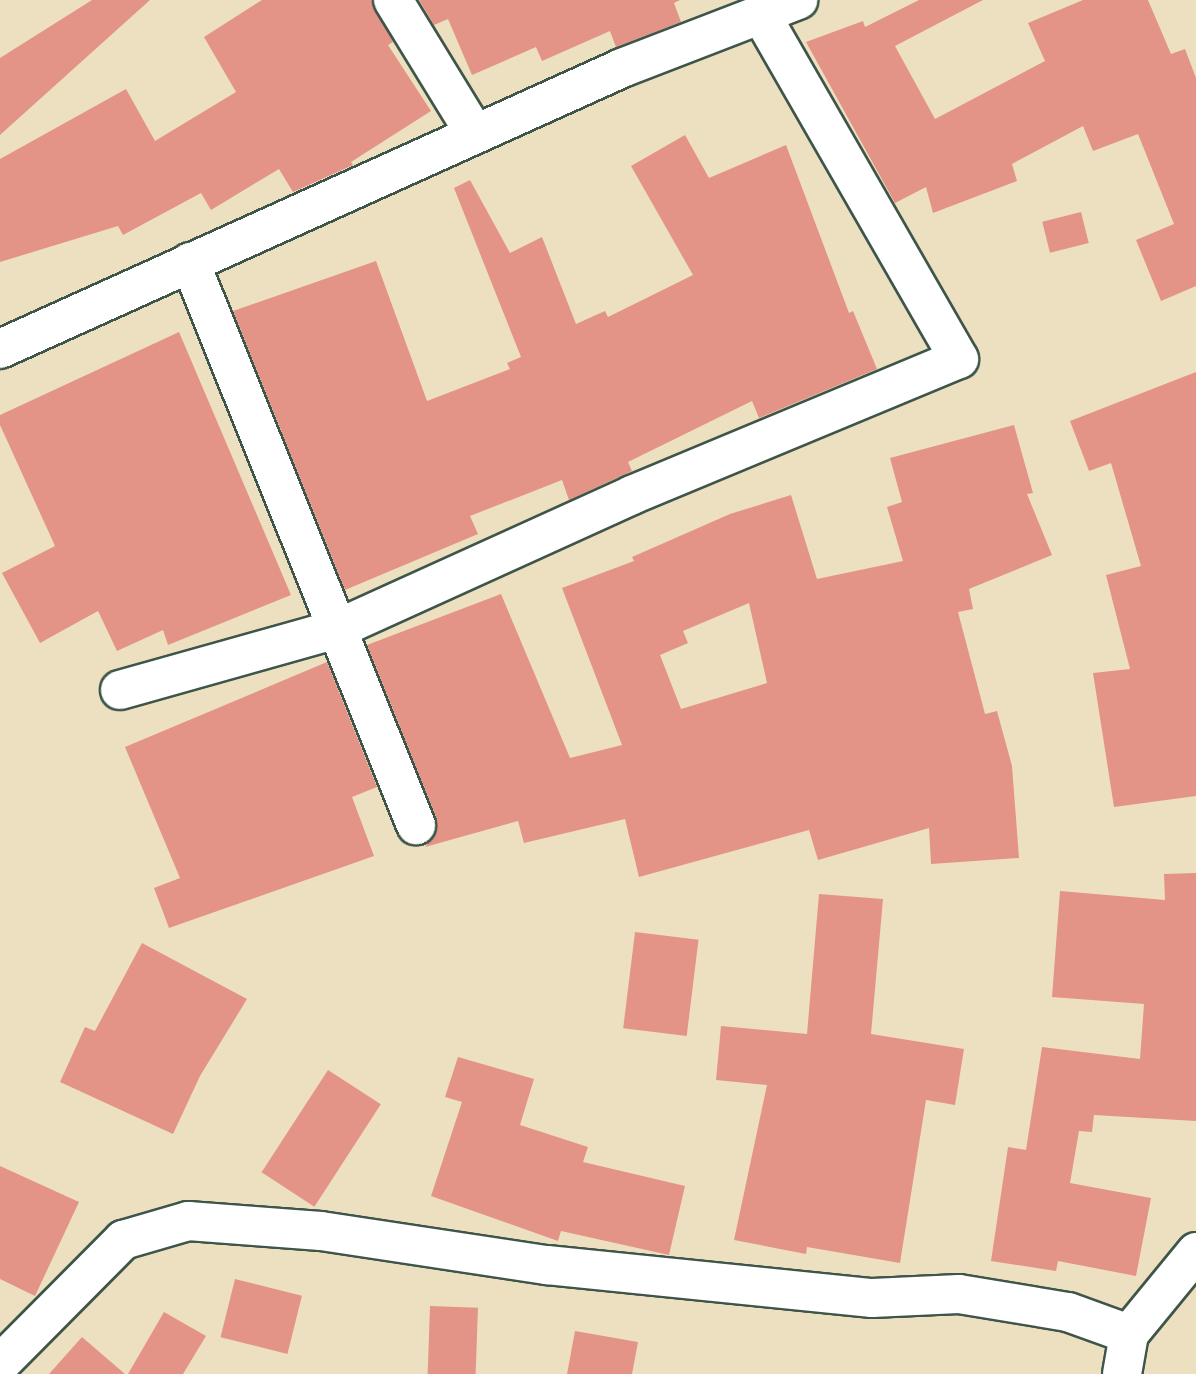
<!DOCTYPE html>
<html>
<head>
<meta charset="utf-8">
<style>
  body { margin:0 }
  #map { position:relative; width:1196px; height:1374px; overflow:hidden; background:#ede0c0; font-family:Alegreya,serif }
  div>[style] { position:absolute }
  .building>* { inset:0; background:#e39487; transform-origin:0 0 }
  .roads { filter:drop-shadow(2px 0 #3e5549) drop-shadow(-2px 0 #3e5549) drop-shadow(0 2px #3e5549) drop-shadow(0 -2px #3e5549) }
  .minor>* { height:38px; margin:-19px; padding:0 19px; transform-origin:19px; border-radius:19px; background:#fff }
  span { translate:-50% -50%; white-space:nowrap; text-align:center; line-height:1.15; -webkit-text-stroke:5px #fbf7ec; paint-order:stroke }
</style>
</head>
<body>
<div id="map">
  <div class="building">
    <div style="clip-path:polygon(92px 0,150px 0,0 135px,0 58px)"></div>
    <div style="clip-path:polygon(262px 0,371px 0,393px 42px,388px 45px,431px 111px,351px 162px,353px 165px,293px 192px,279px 169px,211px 210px,201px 193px,123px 235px,118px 226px,0 262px,0 159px,126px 89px,155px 141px,236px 92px,204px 37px)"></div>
    <div style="clip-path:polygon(419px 0,680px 0,674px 3px,681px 22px,616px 47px,610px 31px,542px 61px,536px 47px,472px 75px,448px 19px,434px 25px)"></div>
    <div style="clip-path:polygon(919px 0,983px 0,895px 46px,935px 119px,1045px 61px,1028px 23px,1083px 0,1148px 0,1171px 54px,1185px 49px,1196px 78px,1196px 286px,1161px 301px,1136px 240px,1174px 224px,1138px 134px,1093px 151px,1083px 126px,1012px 164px,1017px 181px,933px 213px,926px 187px,895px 203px,806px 42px,863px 21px,865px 27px)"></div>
    <div style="clip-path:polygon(685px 135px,709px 178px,786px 145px,849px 313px,853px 311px,877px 369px,759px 418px,752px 401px,628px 462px,632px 471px,569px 500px,562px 480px,470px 516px,478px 534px,345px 590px,233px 311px,376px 261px,427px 401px,510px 369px,507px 363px,521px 357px,454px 188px,470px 180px,510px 253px,542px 237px,576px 324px,605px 311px,608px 317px,693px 275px,631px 166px)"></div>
    <div style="left:1081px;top:212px;width:32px;height:40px;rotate:76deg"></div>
    <div style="clip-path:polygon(179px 332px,291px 595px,168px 645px,163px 630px,117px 651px,98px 611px,40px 643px,2px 573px,55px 546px,0 425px,0 415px)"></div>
    <div style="clip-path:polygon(1196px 372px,1196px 796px,1114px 807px,1093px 673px,1130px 669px,1106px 575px,1141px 566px,1111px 463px,1089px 471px,1070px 421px)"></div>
    <div style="clip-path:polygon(evenodd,1014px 425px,1033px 493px,1027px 494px,1052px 555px,969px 589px,973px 609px,958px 612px,985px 714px,997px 711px,1012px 766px,1019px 858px,931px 864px,929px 828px,818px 860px,809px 830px,639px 877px,625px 819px,524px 843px,518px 821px,425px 847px,437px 829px,436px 817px,367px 645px,501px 594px,570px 758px,622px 745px,562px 588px,634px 561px,632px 557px,730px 514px,791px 495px,817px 579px,903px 561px,887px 507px,902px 502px,890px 458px,1014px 425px,749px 603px,767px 683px,681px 709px,660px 655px,688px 643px,683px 631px,749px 603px)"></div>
    <div style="clip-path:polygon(327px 662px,377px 787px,352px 797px,374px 856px,169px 928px,154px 888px,180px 878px,125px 747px)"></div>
    <div style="clip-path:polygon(1196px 873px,1196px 1121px,1094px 1115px,1092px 1132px,1079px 1131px,1070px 1183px,1151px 1198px,1136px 1276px,1058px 1261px,1056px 1271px,991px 1261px,1008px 1147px,1026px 1150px,1042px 1047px,1140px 1059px,1144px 1004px,1052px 997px,1060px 891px,1165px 900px,1164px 874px)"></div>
    <div style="clip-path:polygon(819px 894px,883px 899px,871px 1034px,964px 1049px,955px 1105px,926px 1100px,900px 1263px,807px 1247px,806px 1254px,734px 1240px,767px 1085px,716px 1080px,721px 1026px,807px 1034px)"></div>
    <div style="left:635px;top:932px;width:64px;height:97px;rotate:7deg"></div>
    <div style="clip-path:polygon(142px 943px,247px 999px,200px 1076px,173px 1134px,60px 1082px,85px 1027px,95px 1031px)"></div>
    <div style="clip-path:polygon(458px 1057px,534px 1079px,520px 1125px,588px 1147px,583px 1162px,685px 1186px,669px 1255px,561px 1231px,558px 1241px,431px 1196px,462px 1102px,445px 1097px)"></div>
    <div style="left:328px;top:1070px;width:63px;height:122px;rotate:33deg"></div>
    <div style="clip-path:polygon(0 1166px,79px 1202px,35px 1296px,0 1279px)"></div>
    <div style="left:235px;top:1279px;width:69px;height:60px;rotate:14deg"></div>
    <div style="left:430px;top:1306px;width:48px;height:68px;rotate:2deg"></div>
    <div style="clip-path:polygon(164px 1312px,206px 1336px,183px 1374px,128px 1374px)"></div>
    <div style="clip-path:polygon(575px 1331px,638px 1342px,632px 1374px,567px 1374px)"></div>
    <div style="clip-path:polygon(82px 1337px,125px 1374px,49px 1374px)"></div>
  </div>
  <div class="roads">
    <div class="minor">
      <div style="left:393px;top:0;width:157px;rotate:58.5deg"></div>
      <div style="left:190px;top:262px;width:607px;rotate:68.13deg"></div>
      <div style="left:0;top:349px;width:683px;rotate:-24.31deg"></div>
      <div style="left:622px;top:68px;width:189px;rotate:-21.1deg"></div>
      <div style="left:120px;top:690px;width:225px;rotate:-15.7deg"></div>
      <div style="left:337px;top:629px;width:324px;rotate:-24.4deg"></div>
      <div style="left:632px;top:495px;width:354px;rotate:-22.6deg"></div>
      <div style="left:959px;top:359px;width:396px;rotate:-119.9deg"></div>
      <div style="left:0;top:1364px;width:175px;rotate:-45.2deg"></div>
      <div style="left:123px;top:1240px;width:68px;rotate:-16.3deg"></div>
      <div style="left:188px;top:1221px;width:133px;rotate:4.3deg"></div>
      <div style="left:321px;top:1231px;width:229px;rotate:8.6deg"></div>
      <div style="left:547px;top:1265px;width:327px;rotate:5.8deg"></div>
      <div style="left:872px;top:1298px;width:87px;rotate:-2.6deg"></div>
      <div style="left:959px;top:1294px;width:110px;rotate:9.4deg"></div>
      <div style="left:1068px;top:1312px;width:65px;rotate:19.8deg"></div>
      <div style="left:1122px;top:1374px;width:41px;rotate:-80.1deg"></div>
      <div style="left:1129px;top:1334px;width:106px;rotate:-50.7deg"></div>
    </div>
  </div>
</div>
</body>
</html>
